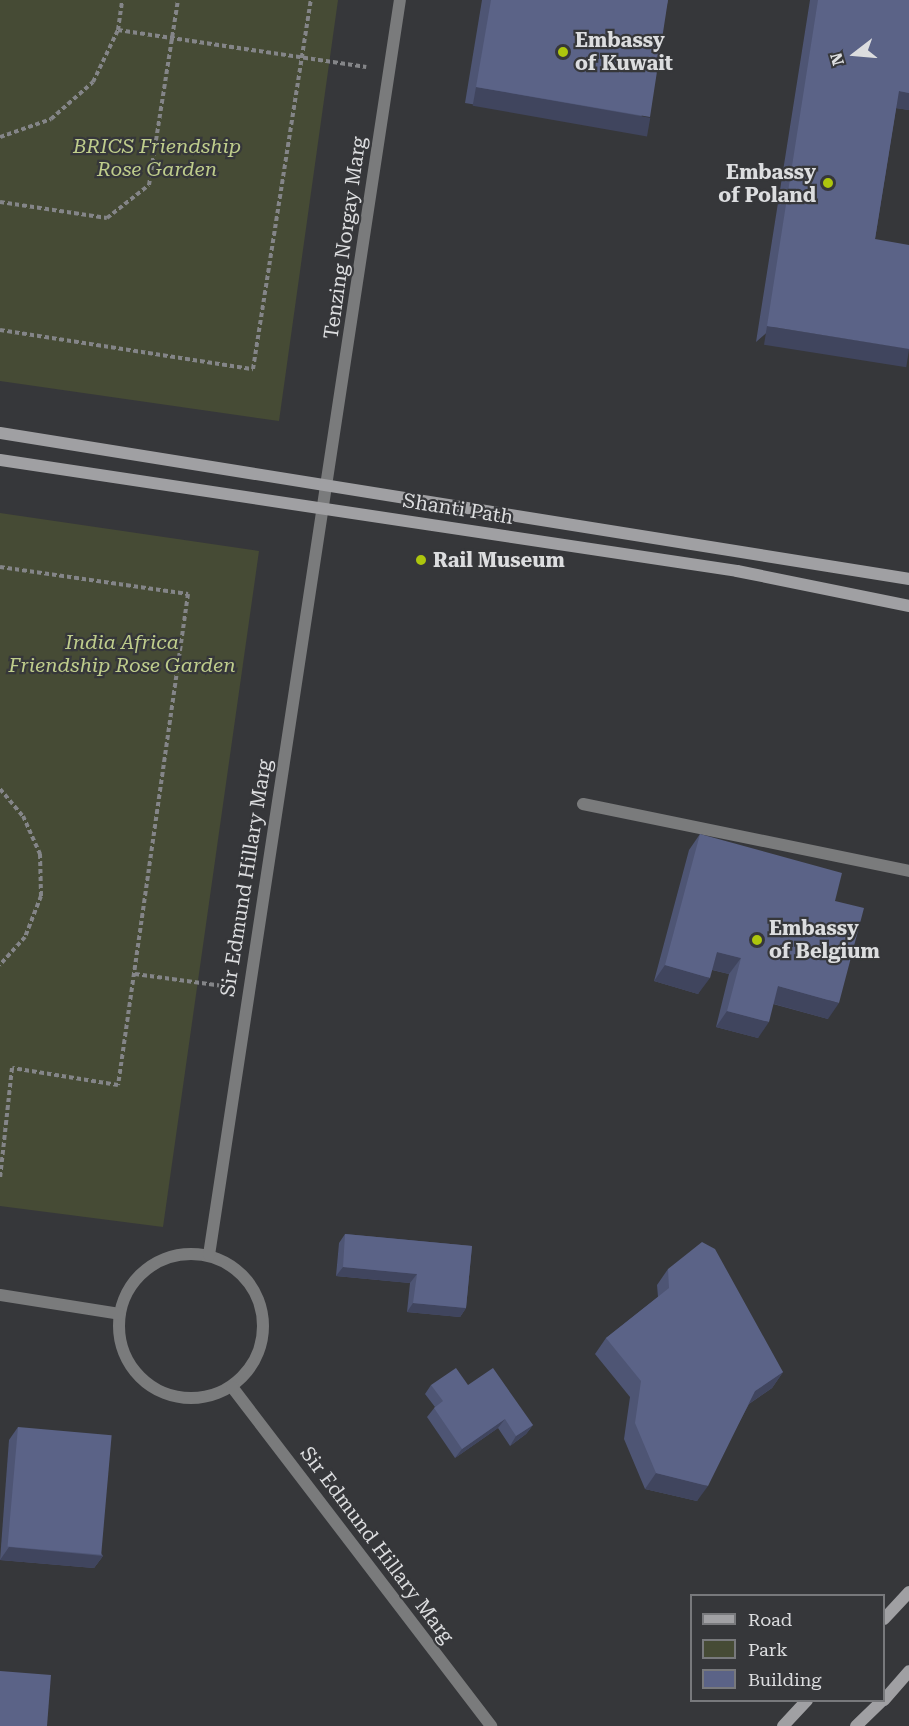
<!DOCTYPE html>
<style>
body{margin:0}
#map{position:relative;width:909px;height:1726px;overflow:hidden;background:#36373a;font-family:"Roboto Serif",serif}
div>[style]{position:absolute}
.green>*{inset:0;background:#464b35}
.path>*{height:4px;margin-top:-2px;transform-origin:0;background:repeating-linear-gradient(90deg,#848588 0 4.5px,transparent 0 7.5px)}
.lane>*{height:12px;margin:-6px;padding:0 6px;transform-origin:6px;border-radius:6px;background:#7a7b7c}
.street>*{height:12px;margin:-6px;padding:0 6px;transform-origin:6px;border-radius:6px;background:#7a7b7c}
.street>.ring{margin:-6px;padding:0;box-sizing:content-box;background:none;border:12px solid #7a7b7c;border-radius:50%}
.secondary>*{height:12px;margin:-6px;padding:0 6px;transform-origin:6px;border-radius:6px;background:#a0a0a3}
.wall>*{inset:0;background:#4e5574}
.shaded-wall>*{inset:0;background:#40455e;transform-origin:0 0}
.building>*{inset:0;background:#5b6387;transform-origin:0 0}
.dots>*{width:16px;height:16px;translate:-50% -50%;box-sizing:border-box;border:3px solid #36373a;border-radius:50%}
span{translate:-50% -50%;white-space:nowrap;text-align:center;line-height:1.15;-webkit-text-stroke:4.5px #36373a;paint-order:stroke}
.poi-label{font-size:20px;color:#dcdddf;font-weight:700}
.left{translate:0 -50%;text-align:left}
.right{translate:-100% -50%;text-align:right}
.park-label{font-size:20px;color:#bfcd8c;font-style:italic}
.street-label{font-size:20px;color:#dcdddf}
.legend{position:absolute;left:690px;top:1594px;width:195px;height:108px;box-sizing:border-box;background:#36373a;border:2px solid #78797c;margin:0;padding:8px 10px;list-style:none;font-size:18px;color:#dcdddf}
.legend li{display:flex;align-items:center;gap:12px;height:30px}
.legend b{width:30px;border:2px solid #78797c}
.north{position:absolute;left:825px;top:24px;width:60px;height:60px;-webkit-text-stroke:4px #36373a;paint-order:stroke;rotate:254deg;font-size:16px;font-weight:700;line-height:24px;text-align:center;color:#dcdddf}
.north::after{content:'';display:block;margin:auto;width:21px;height:27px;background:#dcdddf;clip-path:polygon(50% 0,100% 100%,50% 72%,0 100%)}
</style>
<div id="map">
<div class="green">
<i style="clip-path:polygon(0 0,338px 0,279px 421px,0 381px)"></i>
<i style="clip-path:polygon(0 513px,259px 551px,163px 1227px,0 1206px)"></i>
</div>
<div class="path">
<i style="left:118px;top:30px;width:251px;rotate:8.5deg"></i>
<i style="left:0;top:137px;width:54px;rotate:-19.4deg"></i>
<i style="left:51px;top:119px;width:56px;rotate:-41.4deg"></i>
<i style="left:93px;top:82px;width:58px;rotate:-64.3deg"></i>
<i style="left:118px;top:30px;width:30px;rotate:-82deg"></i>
<i style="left:0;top:202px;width:108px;rotate:8.5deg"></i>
<i style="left:107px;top:218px;width:53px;rotate:-38.2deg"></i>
<i style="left:149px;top:185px;width:187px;rotate:-81.1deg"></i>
<i style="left:0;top:330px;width:256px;rotate:8.8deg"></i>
<i style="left:253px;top:369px;width:374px;rotate:-81.1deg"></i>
<i style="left:0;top:567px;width:190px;rotate:8.2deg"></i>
<i style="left:188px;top:594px;width:496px;rotate:98.1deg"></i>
<i style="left:118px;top:1085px;width:107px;rotate:-170.9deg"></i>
<i style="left:12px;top:1068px;width:111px;rotate:96.2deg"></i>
<i style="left:0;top:789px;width:35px;rotate:50deg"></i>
<i style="left:23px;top:816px;width:42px;rotate:65.9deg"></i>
<i style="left:40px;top:854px;width:42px;rotate:88.6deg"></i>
<i style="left:41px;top:896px;width:44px;rotate:111.3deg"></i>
<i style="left:25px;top:937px;width:38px;rotate:132deg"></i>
<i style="left:135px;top:974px;width:89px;rotate:7.8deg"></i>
</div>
<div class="lane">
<i style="left:583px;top:804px;width:333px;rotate:11.6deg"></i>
</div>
<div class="street">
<i class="ring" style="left:119px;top:1254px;width:132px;height:132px"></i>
<i style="left:209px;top:1255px;width:1269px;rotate:-81.35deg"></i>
<i style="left:0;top:1295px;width:121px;rotate:9deg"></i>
<i style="left:232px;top:1387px;width:427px;rotate:52.6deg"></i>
</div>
<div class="secondary">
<i style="left:0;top:433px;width:921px;rotate:9.12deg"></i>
<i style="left:0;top:460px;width:745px;rotate:8.56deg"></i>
<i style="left:737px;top:571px;width:176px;rotate:11.5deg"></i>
<i style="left:884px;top:1619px;width:37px;rotate:-47deg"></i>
<i style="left:884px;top:1700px;width:38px;rotate:-49deg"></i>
<i style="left:783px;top:1726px;width:35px;rotate:-47deg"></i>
<i style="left:856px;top:1726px;width:37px;rotate:-44deg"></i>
</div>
<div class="wall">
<i style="clip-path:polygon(482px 0,668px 0,638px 132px,465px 103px)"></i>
<i style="clip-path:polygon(810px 0,909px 0,909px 110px,896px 108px,875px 239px,756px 342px)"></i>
<i style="clip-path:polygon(700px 834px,835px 901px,828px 1019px,773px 1004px,758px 1038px,716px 1027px,729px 974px,712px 970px,698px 994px,654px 981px,689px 850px)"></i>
<i style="clip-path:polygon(345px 1234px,472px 1246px,466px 1308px,460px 1317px,407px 1312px,410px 1283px,336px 1276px,339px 1243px)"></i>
<i style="clip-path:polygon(668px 1269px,783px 1372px,772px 1388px,749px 1404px,697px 1501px,645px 1489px,624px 1439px,630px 1397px,595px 1354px,606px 1338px,658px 1297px,657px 1285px)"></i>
<i style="clip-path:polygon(431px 1385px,468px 1385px,533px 1425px,526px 1434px,510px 1446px,498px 1428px,455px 1458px,427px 1417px,435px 1407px,425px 1394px)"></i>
<i style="clip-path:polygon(18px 1427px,103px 1556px,94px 1568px,0 1560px,9px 1440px)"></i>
</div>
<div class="shaded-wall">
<i style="left:476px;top:87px;width:177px;height:19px;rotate:10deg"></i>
<i style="clip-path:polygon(899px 91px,909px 93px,909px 110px,888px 107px)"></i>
<i style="left:767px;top:326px;width:144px;height:19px;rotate:9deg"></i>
<i style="clip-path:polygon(717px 952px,741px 958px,729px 974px,705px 968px)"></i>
<i style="clip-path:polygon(665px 965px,710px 978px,698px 994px,654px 981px)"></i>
<i style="clip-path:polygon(778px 986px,839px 1003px,828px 1019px,767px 1002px)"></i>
<i style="clip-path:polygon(727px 1011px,769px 1022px,758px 1038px,716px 1027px)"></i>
<i style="clip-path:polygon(343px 1267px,417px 1274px,410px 1283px,336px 1276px)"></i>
<i style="clip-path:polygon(413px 1303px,466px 1308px,460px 1317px,407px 1312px)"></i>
<i style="clip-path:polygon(783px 1372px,772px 1388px,744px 1407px,755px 1391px)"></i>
<i style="clip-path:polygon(505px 1419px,498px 1428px,455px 1458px,462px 1449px)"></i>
<i style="clip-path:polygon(533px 1425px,526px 1434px,510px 1446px,516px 1436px)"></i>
<i style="clip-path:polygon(656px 1473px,708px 1486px,697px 1501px,645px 1489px)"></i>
<i style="clip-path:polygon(9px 1547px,103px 1556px,94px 1568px,0 1560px)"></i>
</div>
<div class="building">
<i style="clip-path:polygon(491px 0,668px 0,650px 117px,476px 87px)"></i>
<i style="clip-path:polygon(818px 0,909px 0,909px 93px,899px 91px,875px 239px,909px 245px,909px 349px,767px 326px)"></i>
<i style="clip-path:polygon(700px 834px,842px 873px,835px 901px,864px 908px,839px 1003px,778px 986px,769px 1022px,727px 1011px,741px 958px,717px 952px,710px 978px,665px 965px)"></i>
<i style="clip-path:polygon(345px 1234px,472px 1246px,466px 1308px,413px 1303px,417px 1274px,343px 1267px)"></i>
<i style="clip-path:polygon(702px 1242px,715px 1249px,783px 1372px,755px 1391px,708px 1486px,656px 1473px,635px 1423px,641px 1381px,606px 1338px,669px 1288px,668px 1269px)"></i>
<i style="clip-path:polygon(456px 1368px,468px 1385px,493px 1368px,533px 1425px,516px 1436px,505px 1419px,462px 1449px,434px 1408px,443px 1401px,431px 1385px)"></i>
<i style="left:18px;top:1427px;width:94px;height:120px;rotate:5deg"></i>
<i style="clip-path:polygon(0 1671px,51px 1675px,47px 1726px,0 1726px)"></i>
</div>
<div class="dots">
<i style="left:563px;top:52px;background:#adc60d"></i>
<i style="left:828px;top:183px;background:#adc60d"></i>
<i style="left:421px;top:560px;background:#adc60d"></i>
<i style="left:757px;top:940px;background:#adc60d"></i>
</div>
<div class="poi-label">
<span class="left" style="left:575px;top:52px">Embassy<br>of Kuwait</span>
<span class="right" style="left:816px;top:184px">Embassy<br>of Poland</span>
<span class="left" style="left:433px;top:560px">Rail Museum</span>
<span class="left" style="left:769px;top:940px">Embassy<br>of Belgium</span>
</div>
<div class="park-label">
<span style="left:157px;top:158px">BRICS Friendship<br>Rose Garden</span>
<span style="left:122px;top:654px">India Africa<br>Friendship Rose Garden</span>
</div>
<div class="street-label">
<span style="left:345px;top:238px;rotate:-82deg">Tenzing Norgay Marg</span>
<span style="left:458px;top:509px;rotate:9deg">Shanti Path</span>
<span style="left:246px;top:878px;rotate:-81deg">Sir Edmund Hillary Marg</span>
<span style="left:377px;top:1545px;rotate:53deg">Sir Edmund Hillary Marg</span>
</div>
<ul class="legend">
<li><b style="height:8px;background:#a0a0a3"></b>Road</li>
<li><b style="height:16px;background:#464b35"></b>Park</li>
<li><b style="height:16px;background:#5b6387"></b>Building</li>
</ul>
<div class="north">N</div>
</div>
